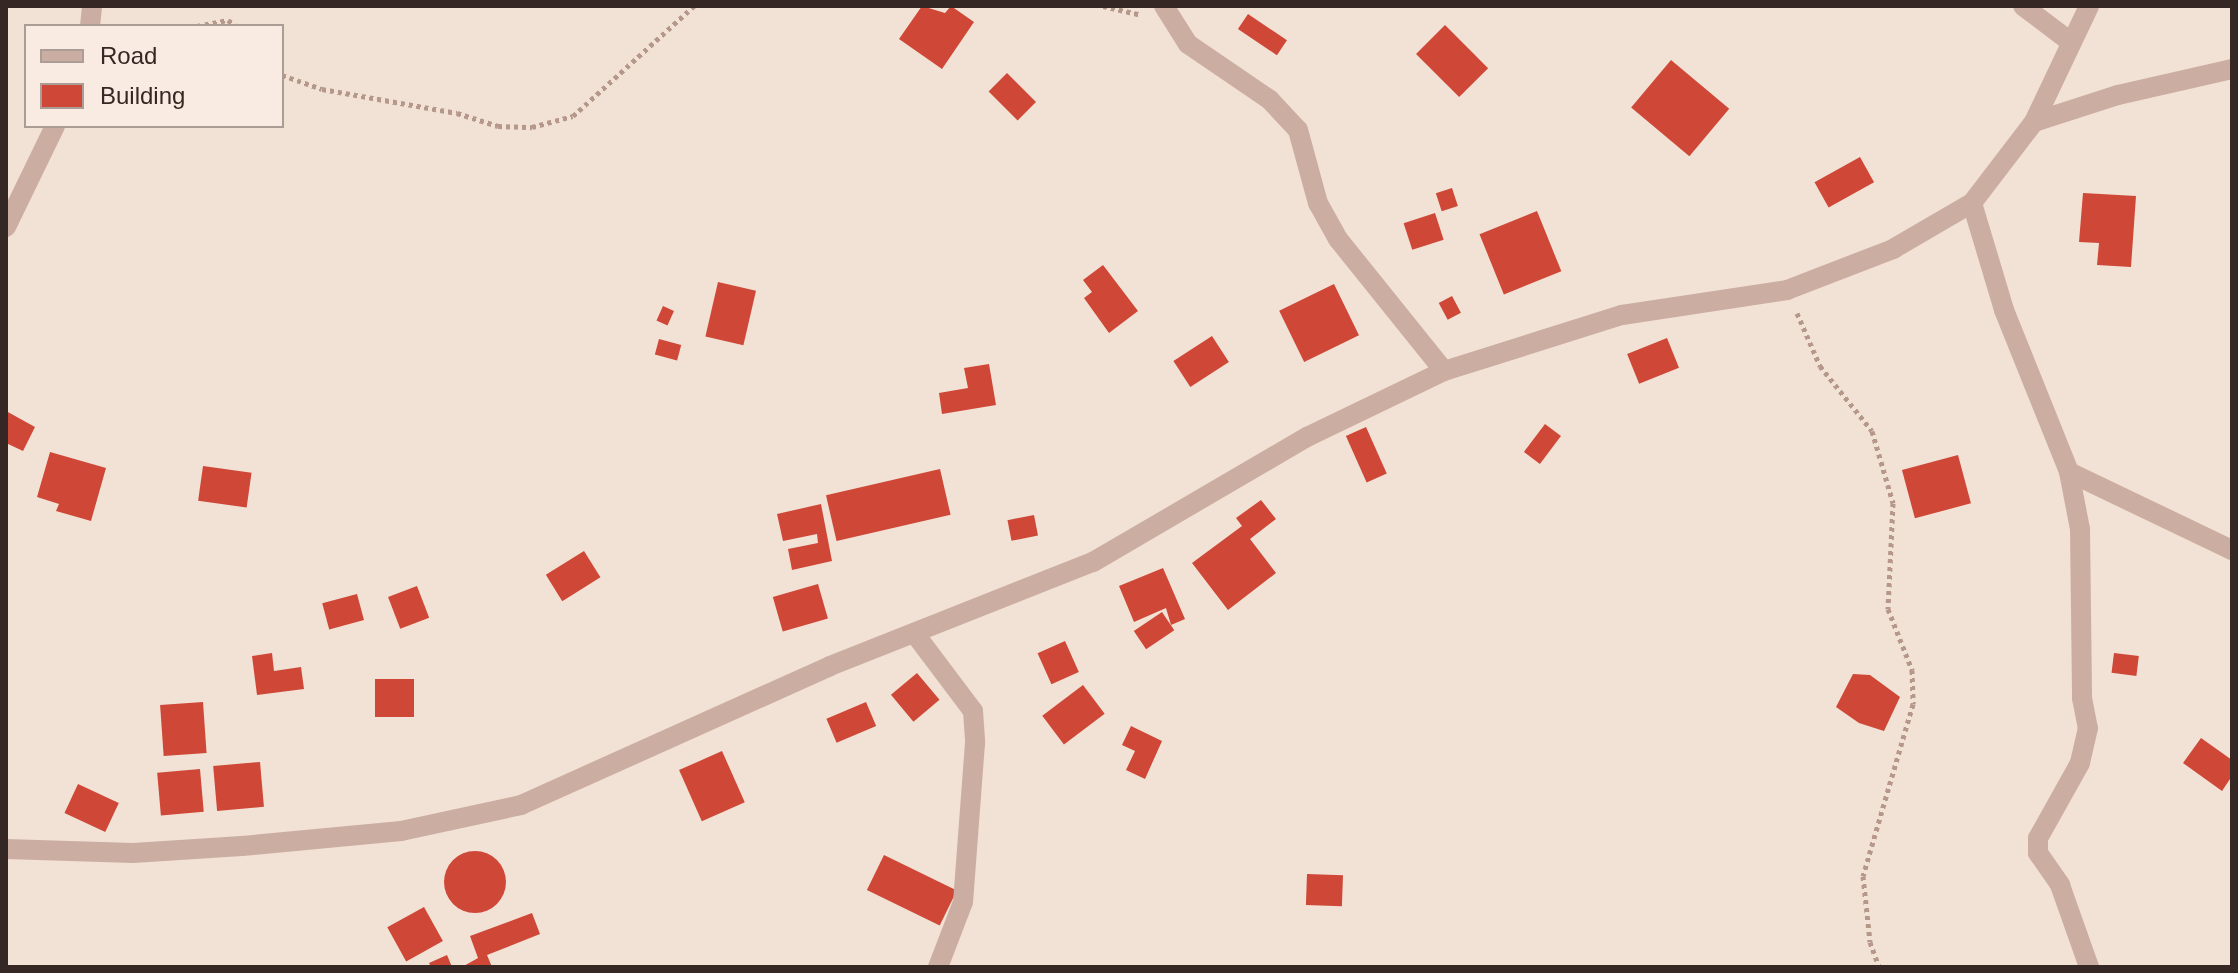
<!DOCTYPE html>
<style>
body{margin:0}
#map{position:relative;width:2238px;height:973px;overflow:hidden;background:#f2e1d5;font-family:Arial,sans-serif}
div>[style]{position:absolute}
.building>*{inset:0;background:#cf4737;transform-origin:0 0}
.round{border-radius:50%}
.path>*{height:5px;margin-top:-2.5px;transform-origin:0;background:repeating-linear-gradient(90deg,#b6988b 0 4px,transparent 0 8px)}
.minor>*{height:20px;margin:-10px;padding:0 10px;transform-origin:10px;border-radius:10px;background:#cbaea1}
span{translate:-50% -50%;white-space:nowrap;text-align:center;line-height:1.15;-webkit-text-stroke:6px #faebe2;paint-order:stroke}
.frame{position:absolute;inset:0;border:8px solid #342724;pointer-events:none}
.legend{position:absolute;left:24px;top:24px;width:260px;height:104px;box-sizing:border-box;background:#faebe2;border:2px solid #ab9d96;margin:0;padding:10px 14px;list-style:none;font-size:24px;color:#342724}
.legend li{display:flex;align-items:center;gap:16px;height:40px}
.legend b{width:40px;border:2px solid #ab9d96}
</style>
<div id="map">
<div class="building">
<i style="clip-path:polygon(922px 6px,945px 13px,951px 6px,974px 22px,942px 69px,899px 39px)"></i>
<i style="left:1248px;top:14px;width:47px;height:18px;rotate:34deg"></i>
<i style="left:1445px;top:25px;width:61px;height:41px;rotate:45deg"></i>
<i style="left:1671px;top:60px;width:76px;height:62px;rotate:40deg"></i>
<i style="left:1007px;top:73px;width:41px;height:26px;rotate:45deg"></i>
<i style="left:1860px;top:157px;width:29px;height:52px;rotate:61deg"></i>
<i style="left:1452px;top:188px;width:19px;height:17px;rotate:72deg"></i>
<i style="clip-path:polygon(2083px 193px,2136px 196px,2131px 267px,2097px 265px,2099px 243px,2079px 242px)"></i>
<i style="left:1537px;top:211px;width:65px;height:62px;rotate:68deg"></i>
<i style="left:1435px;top:213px;width:28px;height:33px;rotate:72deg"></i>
<i style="clip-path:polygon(1103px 265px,1138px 311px,1109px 333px,1084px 298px,1092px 292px,1083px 280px)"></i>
<i style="left:718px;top:282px;width:39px;height:56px;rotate:13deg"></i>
<i style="left:1334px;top:284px;width:57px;height:61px;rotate:64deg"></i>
<i style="left:1452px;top:296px;width:19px;height:15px;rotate:62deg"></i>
<i style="left:663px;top:306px;width:12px;height:16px;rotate:24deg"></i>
<i style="left:1212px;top:336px;width:31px;height:46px;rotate:57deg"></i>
<i style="left:1667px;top:338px;width:32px;height:43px;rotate:68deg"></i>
<i style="left:659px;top:339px;width:23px;height:16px;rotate:15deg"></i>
<i style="clip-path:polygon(989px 364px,996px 405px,942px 414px,939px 393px,968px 388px,964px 368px)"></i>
<i style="clip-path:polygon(6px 411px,35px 427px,23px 451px,6px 443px)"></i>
<i style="left:1545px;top:424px;width:20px;height:35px;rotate:37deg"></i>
<i style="left:1366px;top:427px;width:51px;height:22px;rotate:66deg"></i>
<i style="clip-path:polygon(50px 452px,106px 468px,91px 521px,56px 511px,59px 504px,37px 497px)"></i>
<i style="left:1958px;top:455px;width:50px;height:58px;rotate:75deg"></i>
<i style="left:203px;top:466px;width:49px;height:35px;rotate:8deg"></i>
<i style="left:940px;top:469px;width:47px;height:117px;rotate:77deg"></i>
<i style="clip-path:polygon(1261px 500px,1276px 519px,1250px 539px,1276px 573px,1228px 610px,1192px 563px,1242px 526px,1236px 518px)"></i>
<i style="clip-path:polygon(821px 504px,832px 561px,792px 570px,788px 549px,818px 543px,817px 534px,783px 541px,777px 514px)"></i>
<i style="left:1034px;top:515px;width:21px;height:27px;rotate:79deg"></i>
<i style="left:584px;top:551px;width:31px;height:45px;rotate:58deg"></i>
<i style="clip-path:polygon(1163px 568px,1185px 619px,1171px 625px,1166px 608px,1134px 622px,1119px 586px)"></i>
<i style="left:818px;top:584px;width:36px;height:47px;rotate:74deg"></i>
<i style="left:417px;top:586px;width:34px;height:31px;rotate:69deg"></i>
<i style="left:357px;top:594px;width:27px;height:36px;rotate:75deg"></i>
<i style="left:1162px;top:612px;width:22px;height:34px;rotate:56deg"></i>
<i style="left:1065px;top:641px;width:34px;height:30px;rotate:66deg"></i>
<i style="clip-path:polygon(272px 653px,274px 671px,301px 667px,304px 689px,257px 695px,252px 656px)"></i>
<i style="left:2114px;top:653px;width:25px;height:20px;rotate:7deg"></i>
<i style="left:917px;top:673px;width:35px;height:34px;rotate:50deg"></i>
<i style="clip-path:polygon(1853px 674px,1870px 675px,1900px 697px,1884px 731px,1859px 723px,1836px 707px)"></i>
<i style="left:414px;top:679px;width:38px;height:39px;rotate:90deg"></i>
<i style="left:1083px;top:685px;width:36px;height:51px;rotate:53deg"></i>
<i style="left:203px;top:702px;width:51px;height:43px;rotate:86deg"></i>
<i style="left:866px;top:702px;width:26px;height:43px;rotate:67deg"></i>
<i style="clip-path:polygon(1131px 726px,1162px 741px,1145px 779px,1126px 770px,1135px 751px,1122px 745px)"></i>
<i style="clip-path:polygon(2201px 738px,2232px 760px,2232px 776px,2222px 791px,2183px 763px)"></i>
<i style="left:722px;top:751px;width:56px;height:47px;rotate:66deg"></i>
<i style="left:260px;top:762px;width:45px;height:47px;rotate:85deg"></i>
<i style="left:200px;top:769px;width:43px;height:43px;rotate:85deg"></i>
<i style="left:78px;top:784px;width:45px;height:32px;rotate:25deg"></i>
<i class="round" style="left:444px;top:851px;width:62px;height:62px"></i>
<i style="left:884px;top:855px;width:81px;height:39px;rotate:26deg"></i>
<i style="left:1307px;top:874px;width:36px;height:31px;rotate:2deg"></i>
<i style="left:424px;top:907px;width:39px;height:42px;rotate:61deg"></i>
<i style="clip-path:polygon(532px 913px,540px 934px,487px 955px,492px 967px,462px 967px,478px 958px,470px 936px)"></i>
<i style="clip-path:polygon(447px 955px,452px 967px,431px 967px,429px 963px)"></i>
</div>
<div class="path">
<i style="left:1103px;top:6px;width:39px;rotate:13deg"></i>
<i style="left:197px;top:26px;width:32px;rotate:-11deg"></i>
<i style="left:228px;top:20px;width:10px;rotate:37deg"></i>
<i style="left:282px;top:75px;width:42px;rotate:19.3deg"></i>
<i style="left:322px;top:89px;width:137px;rotate:10.1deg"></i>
<i style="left:457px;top:113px;width:43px;rotate:17.6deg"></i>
<i style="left:498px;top:126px;width:34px;rotate:2deg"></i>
<i style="left:532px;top:127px;width:42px;rotate:-15deg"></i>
<i style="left:573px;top:116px;width:164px;rotate:-42.3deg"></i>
<i style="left:1797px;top:313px;width:58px;rotate:66.5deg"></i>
<i style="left:1820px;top:366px;width:83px;rotate:51.3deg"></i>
<i style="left:1872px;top:431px;width:75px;rotate:73.7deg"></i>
<i style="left:1893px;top:503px;width:106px;rotate:92.7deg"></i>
<i style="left:1888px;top:609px;width:66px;rotate:68.5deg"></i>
<i style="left:1912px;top:670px;width:34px;rotate:88deg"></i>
<i style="left:1913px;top:704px;width:179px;rotate:106.2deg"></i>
<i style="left:1863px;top:876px;width:66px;rotate:83.9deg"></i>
<i style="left:1870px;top:942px;width:27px;rotate:70deg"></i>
</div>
<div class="minor">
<i style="left:1164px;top:6px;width:45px;rotate:57.7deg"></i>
<i style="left:1188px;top:44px;width:99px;rotate:34.3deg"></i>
<i style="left:1270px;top:100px;width:41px;rotate:47deg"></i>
<i style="left:1298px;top:130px;width:76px;rotate:74.7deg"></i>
<i style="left:1318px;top:203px;width:41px;rotate:60.9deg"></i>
<i style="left:1338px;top:239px;width:169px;rotate:51.2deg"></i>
<i style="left:2023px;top:6px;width:56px;rotate:37.1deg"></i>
<i style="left:90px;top:26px;width:20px;rotate:-84deg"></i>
<i style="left:2034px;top:122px;width:88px;rotate:-17.8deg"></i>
<i style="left:2118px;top:95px;width:117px;rotate:-12.8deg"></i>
<i style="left:1972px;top:203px;width:112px;rotate:73.3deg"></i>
<i style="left:2004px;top:310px;width:175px;rotate:68.1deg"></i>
<i style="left:2069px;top:472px;width:58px;rotate:79.1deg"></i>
<i style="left:2080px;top:529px;width:169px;rotate:89.3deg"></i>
<i style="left:2082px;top:698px;width:31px;rotate:79deg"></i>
<i style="left:2088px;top:728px;width:36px;rotate:103deg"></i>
<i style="left:2080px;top:763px;width:86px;rotate:119.2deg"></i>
<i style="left:2038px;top:838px;width:15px;rotate:90deg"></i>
<i style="left:2038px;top:853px;width:39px;rotate:55deg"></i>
<i style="left:2060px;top:885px;width:87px;rotate:70.5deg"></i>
<i style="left:6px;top:227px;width:112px;rotate:-64.1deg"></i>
<i style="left:2069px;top:472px;width:181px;rotate:25.6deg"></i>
<i style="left:915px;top:634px;width:96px;rotate:53deg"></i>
<i style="left:973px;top:711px;width:32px;rotate:86deg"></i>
<i style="left:975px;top:743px;width:159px;rotate:94.3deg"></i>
<i style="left:963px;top:902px;width:70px;rotate:111deg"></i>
<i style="left:6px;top:849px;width:127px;rotate:1.8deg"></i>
<i style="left:133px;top:853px;width:109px;rotate:-3.7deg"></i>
<i style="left:242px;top:846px;width:160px;rotate:-5.4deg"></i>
<i style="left:401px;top:831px;width:123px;rotate:-12.2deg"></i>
<i style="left:521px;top:805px;width:339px;rotate:-24.2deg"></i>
<i style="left:830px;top:666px;width:283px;rotate:-21.6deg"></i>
<i style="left:1093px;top:562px;width:248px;rotate:-30.3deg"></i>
<i style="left:1307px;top:437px;width:152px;rotate:-25.7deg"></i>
<i style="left:1444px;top:371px;width:187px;rotate:-17.5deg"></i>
<i style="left:1622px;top:315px;width:167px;rotate:-8.6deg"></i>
<i style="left:1787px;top:290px;width:114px;rotate:-21.1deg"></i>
<i style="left:1893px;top:249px;width:91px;rotate:-30.2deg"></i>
<i style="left:1972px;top:203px;width:102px;rotate:-52.6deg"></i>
<i style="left:2034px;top:122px;width:128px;rotate:-64.6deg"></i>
</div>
<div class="frame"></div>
<ul class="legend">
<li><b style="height:10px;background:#cbaea1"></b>Road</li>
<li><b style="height:22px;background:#cf4737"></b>Building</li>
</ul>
</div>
